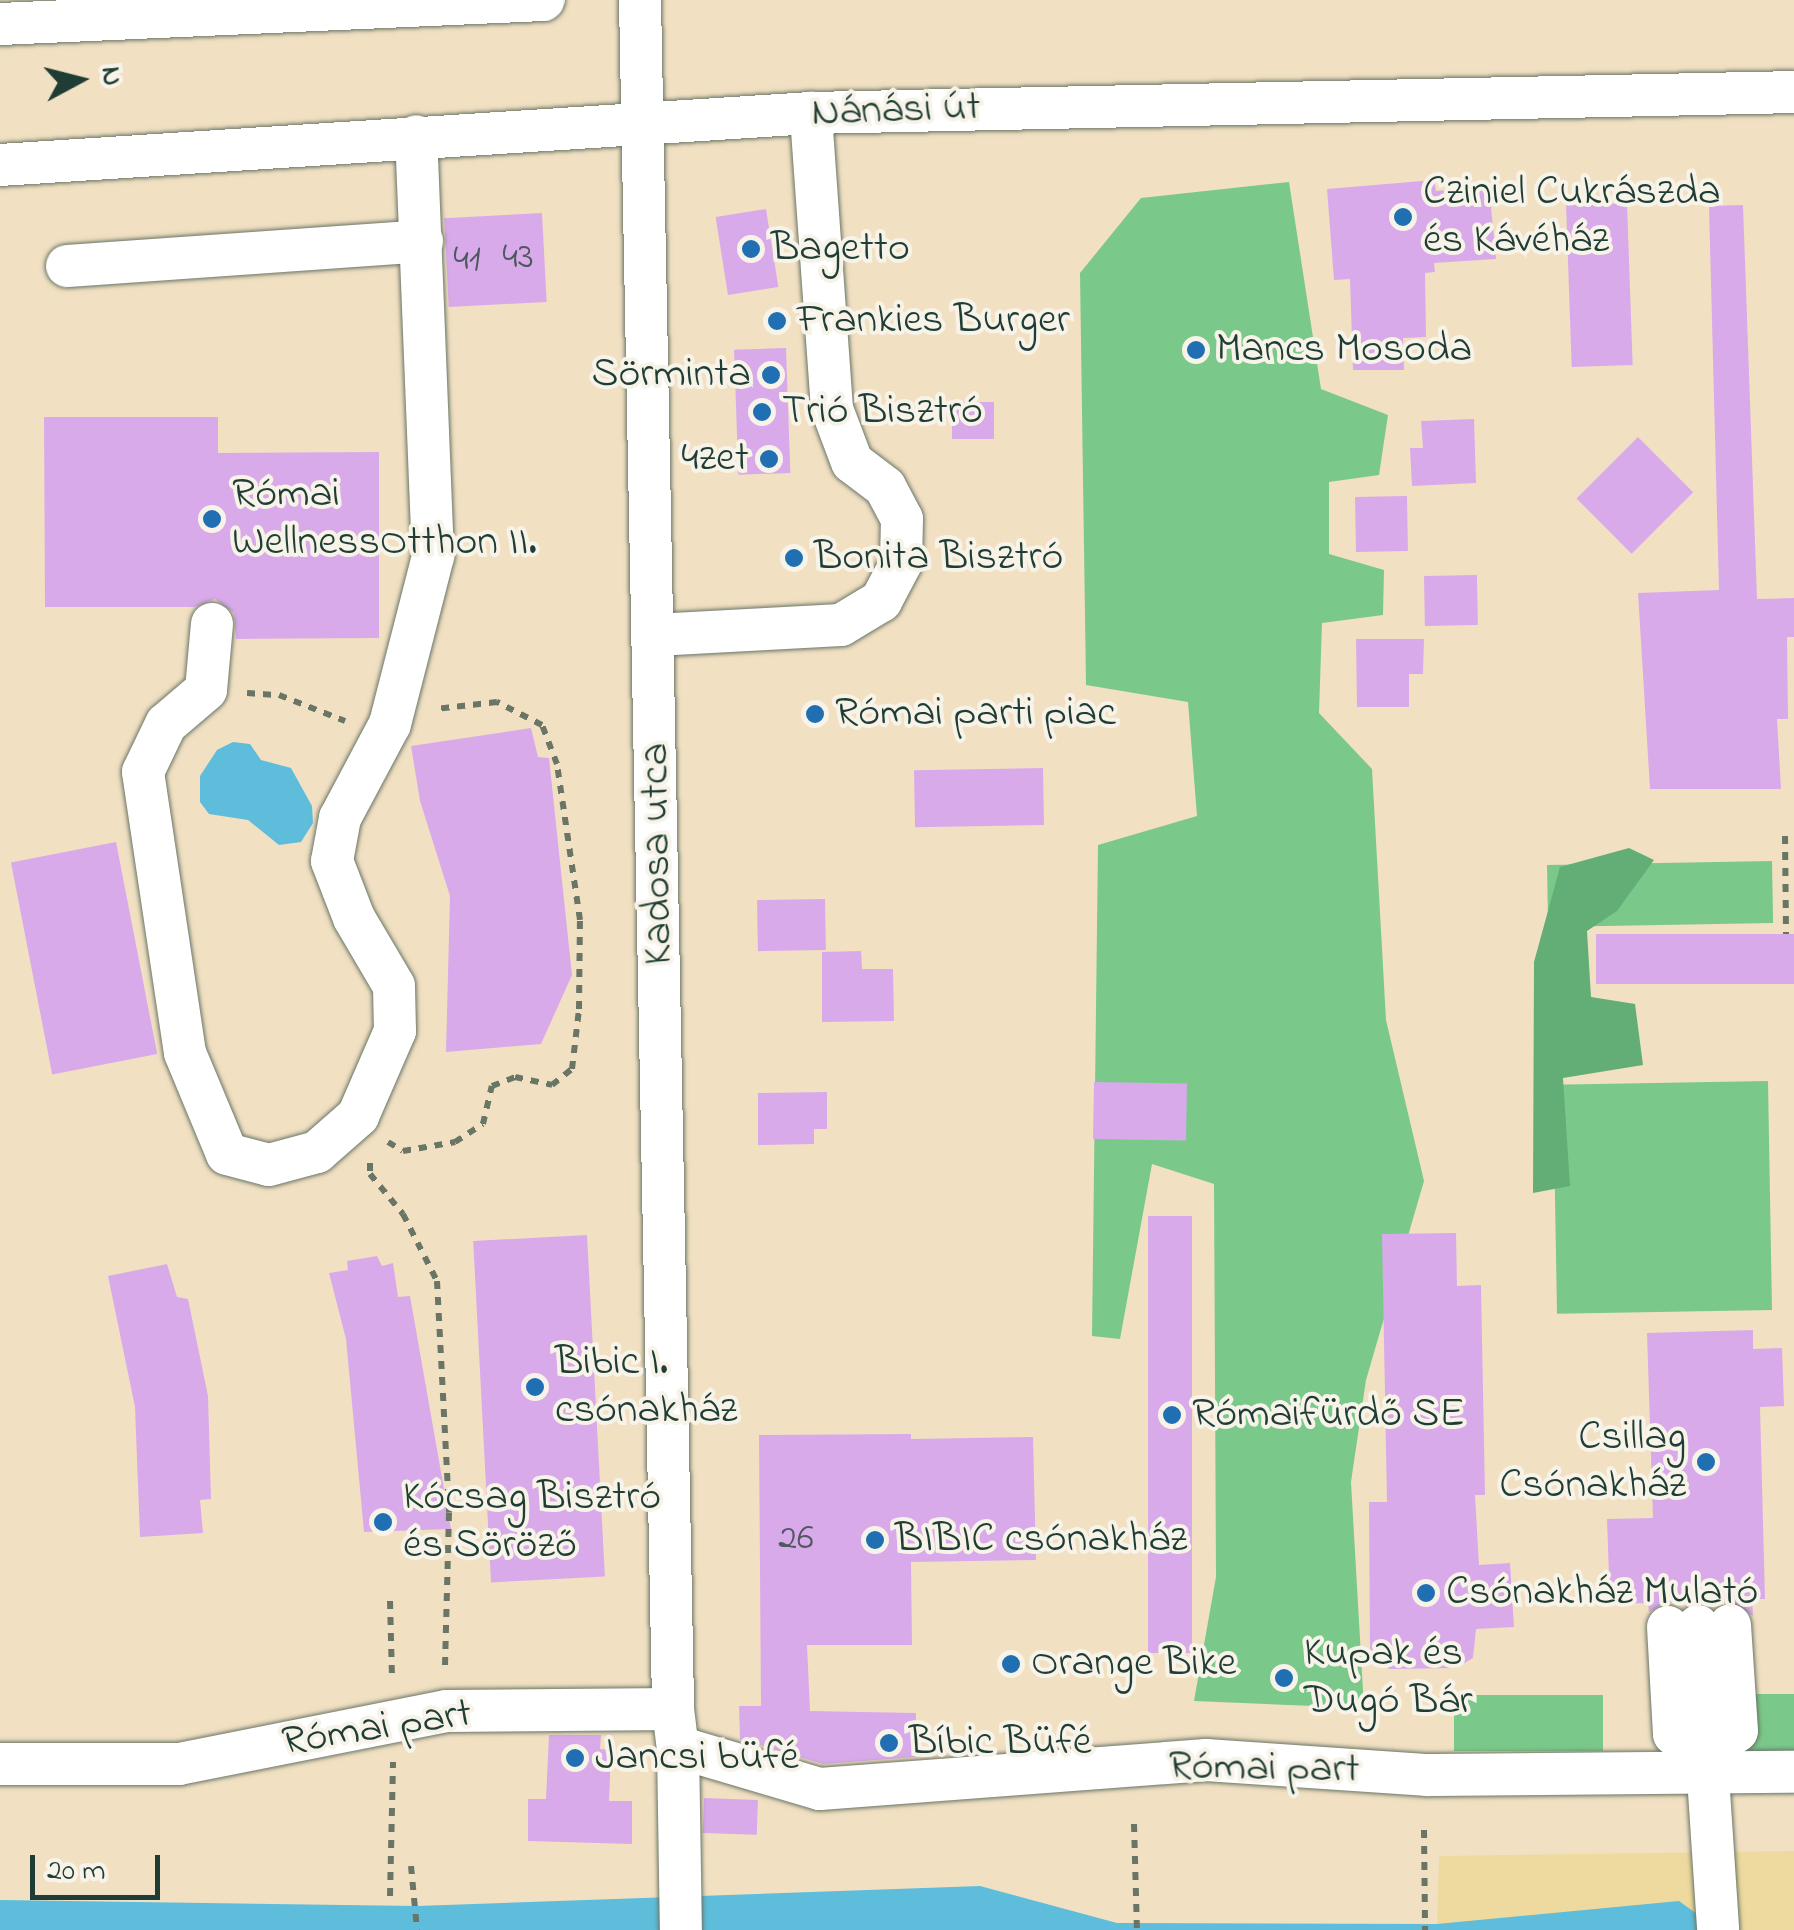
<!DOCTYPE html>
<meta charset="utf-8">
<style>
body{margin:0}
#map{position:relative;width:1794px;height:1930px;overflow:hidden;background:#f2e0c3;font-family:"Indie Flower",sans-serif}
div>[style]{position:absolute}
.green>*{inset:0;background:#7ac98a;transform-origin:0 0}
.forest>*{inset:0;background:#63ad76}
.sand>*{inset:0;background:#eeda9e}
.water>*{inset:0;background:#5dbddb}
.building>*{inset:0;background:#d9aaea;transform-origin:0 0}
.path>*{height:6px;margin-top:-3px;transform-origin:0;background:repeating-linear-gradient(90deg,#697666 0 8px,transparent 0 16px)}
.roads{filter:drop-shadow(0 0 2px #697666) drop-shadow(0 0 2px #697666)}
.minor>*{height:42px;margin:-21px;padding:0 21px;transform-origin:21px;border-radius:21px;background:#fff}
.dots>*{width:28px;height:28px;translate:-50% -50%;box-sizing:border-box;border:5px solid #f7f3e8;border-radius:50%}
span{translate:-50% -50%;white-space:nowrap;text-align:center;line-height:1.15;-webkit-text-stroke:8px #f7f3e8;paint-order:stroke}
.number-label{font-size:38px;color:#4e5862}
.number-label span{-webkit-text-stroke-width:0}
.street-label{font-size:42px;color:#1f3d34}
.poi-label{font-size:42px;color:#1f3d34}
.left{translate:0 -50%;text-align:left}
.right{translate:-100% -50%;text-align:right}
.north{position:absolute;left:30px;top:30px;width:100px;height:100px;-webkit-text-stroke:8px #f7f3e8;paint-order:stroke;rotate:83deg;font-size:28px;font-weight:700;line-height:40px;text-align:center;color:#1f3d34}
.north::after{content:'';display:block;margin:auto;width:35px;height:45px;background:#1f3d34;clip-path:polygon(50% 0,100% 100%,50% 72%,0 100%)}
.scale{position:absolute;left:30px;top:1855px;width:130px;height:45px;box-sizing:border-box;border:5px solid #1f3d34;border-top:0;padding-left:12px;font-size:30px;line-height:35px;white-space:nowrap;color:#1f3d34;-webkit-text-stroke:8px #f7f3e8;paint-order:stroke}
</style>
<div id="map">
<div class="green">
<i style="clip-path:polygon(1289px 182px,1321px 389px,1388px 415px,1379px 475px,1329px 482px,1329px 554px,1384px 570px,1383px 615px,1322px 623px,1319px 713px,1372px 769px,1386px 1020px,1424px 1181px,1366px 1380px,1351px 1482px,1364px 1708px,1194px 1701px,1216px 1577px,1214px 1184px,1152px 1164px,1120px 1339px,1092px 1336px,1098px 845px,1197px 816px,1188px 702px,1086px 685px,1080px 273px,1141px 198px)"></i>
<i style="left:1772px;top:861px;width:62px;height:225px;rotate:89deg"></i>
<i style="left:1768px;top:1081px;width:229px;height:215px;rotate:89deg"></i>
<i style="left:1745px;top:1694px;width:49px;height:57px"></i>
<i style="left:1603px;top:1695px;width:56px;height:149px;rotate:90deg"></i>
</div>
<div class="forest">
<i style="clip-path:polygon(1629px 848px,1654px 860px,1617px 911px,1587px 931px,1591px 997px,1635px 1004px,1643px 1065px,1563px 1078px,1570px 1186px,1533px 1193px,1534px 962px,1560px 867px)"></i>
</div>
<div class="sand">
<i style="clip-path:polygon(1794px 1851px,1794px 1930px,1495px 1930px,1437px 1924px,1439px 1856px)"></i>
</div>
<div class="water">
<i style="clip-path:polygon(233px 742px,250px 744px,261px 760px,291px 768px,312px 806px,313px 823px,301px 842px,279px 845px,248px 820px,209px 814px,200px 802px,200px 776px,217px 750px)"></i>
<i style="clip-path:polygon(980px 1886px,1117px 1923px,1437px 1924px,1679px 1901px,1719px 1930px,0 1930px,0 1900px,417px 1906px)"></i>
</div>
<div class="building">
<i style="clip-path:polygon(1434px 180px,1436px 191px,1489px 186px,1496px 259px,1434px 263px,1435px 272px,1425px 273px,1426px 337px,1403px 338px,1404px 370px,1353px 370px,1350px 279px,1334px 280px,1327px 189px)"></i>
<i style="left:1627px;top:203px;width:162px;height:61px;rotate:88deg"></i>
<i style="clip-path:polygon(1743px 205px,1757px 599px,1794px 598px,1794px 637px,1787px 637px,1788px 719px,1777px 719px,1781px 789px,1650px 789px,1638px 593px,1719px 590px,1709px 206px)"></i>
<i style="left:766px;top:209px;width:79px;height:51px;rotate:81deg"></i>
<i style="left:542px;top:213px;width:89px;height:98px;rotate:87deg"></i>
<i style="left:786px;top:348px;width:125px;height:52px;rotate:88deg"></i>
<i style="left:952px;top:402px;width:42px;height:37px"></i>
<i style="clip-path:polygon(44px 417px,218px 417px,218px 453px,379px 452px,379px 638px,236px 639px,234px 613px,215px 599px,195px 607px,45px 607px)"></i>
<i style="clip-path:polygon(1474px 419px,1476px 483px,1412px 486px,1410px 448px,1423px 448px,1421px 421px)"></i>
<i style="left:1638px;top:437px;width:78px;height:87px;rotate:45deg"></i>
<i style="left:1407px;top:496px;width:55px;height:52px;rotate:89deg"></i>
<i style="left:1477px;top:575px;width:50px;height:53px;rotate:89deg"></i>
<i style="clip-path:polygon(1356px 639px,1424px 639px,1423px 674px,1409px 674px,1409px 707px,1357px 707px)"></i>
<i style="clip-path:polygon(531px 728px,538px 757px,549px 758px,572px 975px,541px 1044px,446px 1052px,450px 896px,420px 801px,411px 746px)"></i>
<i style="left:1043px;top:768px;width:57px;height:129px;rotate:89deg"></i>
<i style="left:116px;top:842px;width:216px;height:107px;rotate:79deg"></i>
<i style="left:825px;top:899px;width:51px;height:68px;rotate:89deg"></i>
<i style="left:1794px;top:934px;width:50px;height:198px;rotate:90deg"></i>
<i style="clip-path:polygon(861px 951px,862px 969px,893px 969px,894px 1021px,822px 1022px,822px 952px)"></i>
<i style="left:1094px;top:1082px;width:93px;height:57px;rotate:1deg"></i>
<i style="clip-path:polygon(827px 1092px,827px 1129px,814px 1129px,814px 1144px,758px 1145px,758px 1093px)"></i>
<i style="left:1148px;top:1216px;width:44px;height:437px"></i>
<i style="clip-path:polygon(1456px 1233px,1457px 1286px,1481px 1285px,1485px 1495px,1475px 1495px,1479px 1565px,1510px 1563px,1514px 1627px,1476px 1629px,1473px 1658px,1456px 1668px,1389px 1669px,1370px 1649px,1369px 1502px,1387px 1502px,1382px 1234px)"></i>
<i style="left:587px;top:1235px;width:342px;height:114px;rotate:87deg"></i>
<i style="clip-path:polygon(377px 1256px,382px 1266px,393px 1263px,398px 1297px,410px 1296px,451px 1529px,364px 1532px,346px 1339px,329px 1273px,348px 1270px,347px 1261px)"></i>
<i style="clip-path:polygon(167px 1264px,177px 1297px,188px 1299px,208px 1396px,211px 1499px,200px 1500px,203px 1533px,140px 1537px,135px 1407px,108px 1276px)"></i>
<i style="clip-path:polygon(1753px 1330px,1753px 1349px,1782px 1348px,1784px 1406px,1760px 1407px,1765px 1599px,1752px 1599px,1753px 1616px,1729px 1600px,1713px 1607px,1666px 1602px,1649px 1612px,1648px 1603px,1610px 1604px,1607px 1519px,1653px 1518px,1647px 1333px)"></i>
<i style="clip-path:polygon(911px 1434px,911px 1439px,1033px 1437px,1036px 1560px,911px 1562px,912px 1645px,807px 1645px,810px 1711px,916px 1713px,915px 1757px,823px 1764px,740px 1739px,739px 1706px,761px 1706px,759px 1435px)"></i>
<i style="clip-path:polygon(549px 1735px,601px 1735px,600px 1749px,611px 1750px,609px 1801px,632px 1801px,632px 1844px,528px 1841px,528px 1799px,546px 1799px)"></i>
<i style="left:704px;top:1798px;width:54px;height:35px;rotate:2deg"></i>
</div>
<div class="path">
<i style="left:247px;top:693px;width:32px;rotate:4deg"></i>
<i style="left:279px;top:695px;width:71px;rotate:21.5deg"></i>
<i style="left:1785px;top:836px;width:98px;rotate:89.4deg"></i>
<i style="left:388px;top:1142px;width:17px;rotate:31deg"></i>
<i style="left:403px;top:1151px;width:53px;rotate:-9.8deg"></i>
<i style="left:455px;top:1142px;width:33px;rotate:-33deg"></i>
<i style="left:483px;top:1124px;width:39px;rotate:-77deg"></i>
<i style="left:492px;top:1086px;width:25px;rotate:-21deg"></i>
<i style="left:515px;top:1077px;width:38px;rotate:12deg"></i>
<i style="left:552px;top:1085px;width:26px;rotate:-39deg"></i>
<i style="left:572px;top:1069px;width:60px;rotate:-83.3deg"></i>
<i style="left:579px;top:1009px;width:89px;rotate:-89.4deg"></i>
<i style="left:580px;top:920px;width:158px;rotate:-98.4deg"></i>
<i style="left:557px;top:764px;width:42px;rotate:-111deg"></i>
<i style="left:542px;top:725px;width:51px;rotate:-152.9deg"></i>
<i style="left:497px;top:702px;width:62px;rotate:173.6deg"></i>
<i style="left:370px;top:1163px;width:11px;rotate:90deg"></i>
<i style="left:370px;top:1174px;width:52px;rotate:50.5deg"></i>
<i style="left:403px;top:1214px;width:75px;rotate:63.1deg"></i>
<i style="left:437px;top:1281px;width:232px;rotate:87deg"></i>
<i style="left:449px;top:1513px;width:157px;rotate:91.5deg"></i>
<i style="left:390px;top:1601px;width:79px;rotate:88.5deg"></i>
<i style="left:1134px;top:1824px;width:106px;rotate:88.4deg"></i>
<i style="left:1424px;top:1830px;width:100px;rotate:89.4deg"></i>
<i style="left:411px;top:1866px;width:64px;rotate:84.6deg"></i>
<i style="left:390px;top:1896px;width:134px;rotate:-88.7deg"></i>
</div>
<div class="roads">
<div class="minor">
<i style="left:640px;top:0;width:1709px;rotate:88.89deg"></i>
<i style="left:0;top:24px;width:544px;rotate:-2.53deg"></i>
<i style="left:0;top:165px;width:813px;rotate:-3.67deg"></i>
<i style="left:811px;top:113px;width:983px;rotate:-1.22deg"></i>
<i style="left:67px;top:266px;width:356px;rotate:-4deg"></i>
<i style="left:212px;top:624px;width:66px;rotate:95.2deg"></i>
<i style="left:206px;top:690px;width:52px;rotate:139.6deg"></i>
<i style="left:166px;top:724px;width:53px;rotate:115.6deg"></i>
<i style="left:143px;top:772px;width:284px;rotate:81.5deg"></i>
<i style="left:185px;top:1053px;width:109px;rotate:67.4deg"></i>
<i style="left:227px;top:1154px;width:43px;rotate:14.7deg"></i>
<i style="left:269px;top:1165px;width:50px;rotate:-15.2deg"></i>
<i style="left:317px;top:1152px;width:55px;rotate:-41.3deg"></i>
<i style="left:358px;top:1116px;width:93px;rotate:-66.5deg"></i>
<i style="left:395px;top:1031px;width:45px;rotate:-91.3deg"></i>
<i style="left:394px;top:986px;width:79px;rotate:-120.5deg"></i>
<i style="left:354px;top:918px;width:61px;rotate:-111.1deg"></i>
<i style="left:332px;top:861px;width:44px;rotate:-79.5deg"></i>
<i style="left:340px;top:818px;width:106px;rotate:-62deg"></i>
<i style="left:390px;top:724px;width:173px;rotate:-75.6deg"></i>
<i style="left:433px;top:556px;width:420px;rotate:-92.3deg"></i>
<i style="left:655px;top:635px;width:186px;rotate:-3.1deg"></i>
<i style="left:841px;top:625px;width:47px;rotate:-31deg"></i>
<i style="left:881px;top:601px;width:43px;rotate:-62.2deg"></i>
<i style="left:901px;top:563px;width:44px;rotate:-88.7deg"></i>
<i style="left:902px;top:519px;width:36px;rotate:-118deg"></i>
<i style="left:885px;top:487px;width:41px;rotate:-142.9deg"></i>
<i style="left:852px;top:462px;width:57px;rotate:-110.7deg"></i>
<i style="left:832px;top:409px;width:297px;rotate:-94.1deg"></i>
<i style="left:1698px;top:1626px;width:304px;rotate:86.2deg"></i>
<i style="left:1668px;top:1627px;width:107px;rotate:86.8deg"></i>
<i style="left:1674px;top:1734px;width:38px;rotate:27deg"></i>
<i style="left:1708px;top:1751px;width:35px;rotate:-35deg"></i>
<i style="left:1737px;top:1731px;width:106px;rotate:-93.8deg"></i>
<i style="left:678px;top:1747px;width:183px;rotate:89.1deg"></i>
<i style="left:0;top:1764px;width:179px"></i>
<i style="left:179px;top:1764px;width:272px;rotate:-11.2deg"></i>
<i style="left:446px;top:1711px;width:227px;rotate:-0.5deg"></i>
<i style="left:673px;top:1709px;width:38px;rotate:83deg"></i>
<i style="left:678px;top:1747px;width:148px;rotate:16.5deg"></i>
<i style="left:820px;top:1789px;width:387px;rotate:-4.3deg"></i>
<i style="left:1206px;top:1760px;width:223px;rotate:3.9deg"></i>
<i style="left:1428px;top:1775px;width:366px;rotate:-0.5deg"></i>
</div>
</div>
<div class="dots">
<i style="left:1403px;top:217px;background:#1f6fb2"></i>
<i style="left:751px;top:249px;background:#1f6fb2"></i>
<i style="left:777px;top:321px;background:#1f6fb2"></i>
<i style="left:1196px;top:350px;background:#1f6fb2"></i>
<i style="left:771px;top:375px;background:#1f6fb2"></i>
<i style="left:762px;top:412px;background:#1f6fb2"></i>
<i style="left:769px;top:459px;background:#1f6fb2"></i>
<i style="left:212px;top:519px;background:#1f6fb2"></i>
<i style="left:794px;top:558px;background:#1f6fb2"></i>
<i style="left:815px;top:714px;background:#1f6fb2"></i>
<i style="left:535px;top:1387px;background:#1f6fb2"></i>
<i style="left:1172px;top:1415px;background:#1f6fb2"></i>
<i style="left:1706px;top:1462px;background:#1f6fb2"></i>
<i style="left:383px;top:1522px;background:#1f6fb2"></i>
<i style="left:875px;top:1540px;background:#1f6fb2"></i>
<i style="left:1426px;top:1593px;background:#1f6fb2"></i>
<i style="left:1011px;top:1664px;background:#1f6fb2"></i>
<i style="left:1284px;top:1678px;background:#1f6fb2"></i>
<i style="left:889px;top:1743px;background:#1f6fb2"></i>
<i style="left:575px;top:1758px;background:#1f6fb2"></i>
</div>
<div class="number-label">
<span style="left:518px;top:259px">43</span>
<span style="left:467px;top:261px">41</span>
<span style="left:796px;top:1540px">26</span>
</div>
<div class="street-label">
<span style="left:896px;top:111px;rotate:-2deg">Nánási út</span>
<span style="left:658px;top:854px;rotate:-91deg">Kadosa utca</span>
<span style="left:377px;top:1729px;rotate:-9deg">Római part</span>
<span style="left:1264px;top:1769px;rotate:1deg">Római part</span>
</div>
<div class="poi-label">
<span class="left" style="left:1423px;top:217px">Cziniel Cukrászda<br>és Kávéház</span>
<span class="left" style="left:771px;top:249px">Bagetto</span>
<span class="left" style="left:797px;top:321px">Frankies Burger</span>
<span class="left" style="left:1216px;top:350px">Mancs Mosoda</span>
<span class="right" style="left:751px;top:375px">Sörminta</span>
<span class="left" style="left:782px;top:412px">Trió Bisztró</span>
<span class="right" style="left:749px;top:459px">4zet</span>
<span class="left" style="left:232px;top:519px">Római<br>WellnessOtthon II.</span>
<span class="left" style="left:814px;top:558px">Bonita Bisztró</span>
<span class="left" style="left:835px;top:714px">Római parti piac</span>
<span class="left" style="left:555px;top:1387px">Bibic I.<br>csónakház</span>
<span class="left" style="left:1192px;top:1415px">Rómaifürdő SE</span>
<span class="right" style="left:1686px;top:1462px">Csillag<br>Csónakház</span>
<span class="left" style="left:403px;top:1522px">Kócsag Bisztró<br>és Söröző</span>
<span class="left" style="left:895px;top:1540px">BIBIC csónakház</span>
<span class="left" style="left:1446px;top:1593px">Csónakház Mulató</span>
<span class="left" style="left:1304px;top:1678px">Kupak és<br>Dugó Bár</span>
<span class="left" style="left:1031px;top:1664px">Orange Bike</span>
<span class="left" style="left:909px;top:1743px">Bíbic Büfé</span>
<span class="left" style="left:595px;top:1758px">Jancsi büfé</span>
</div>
<div class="north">N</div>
<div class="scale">20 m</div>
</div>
